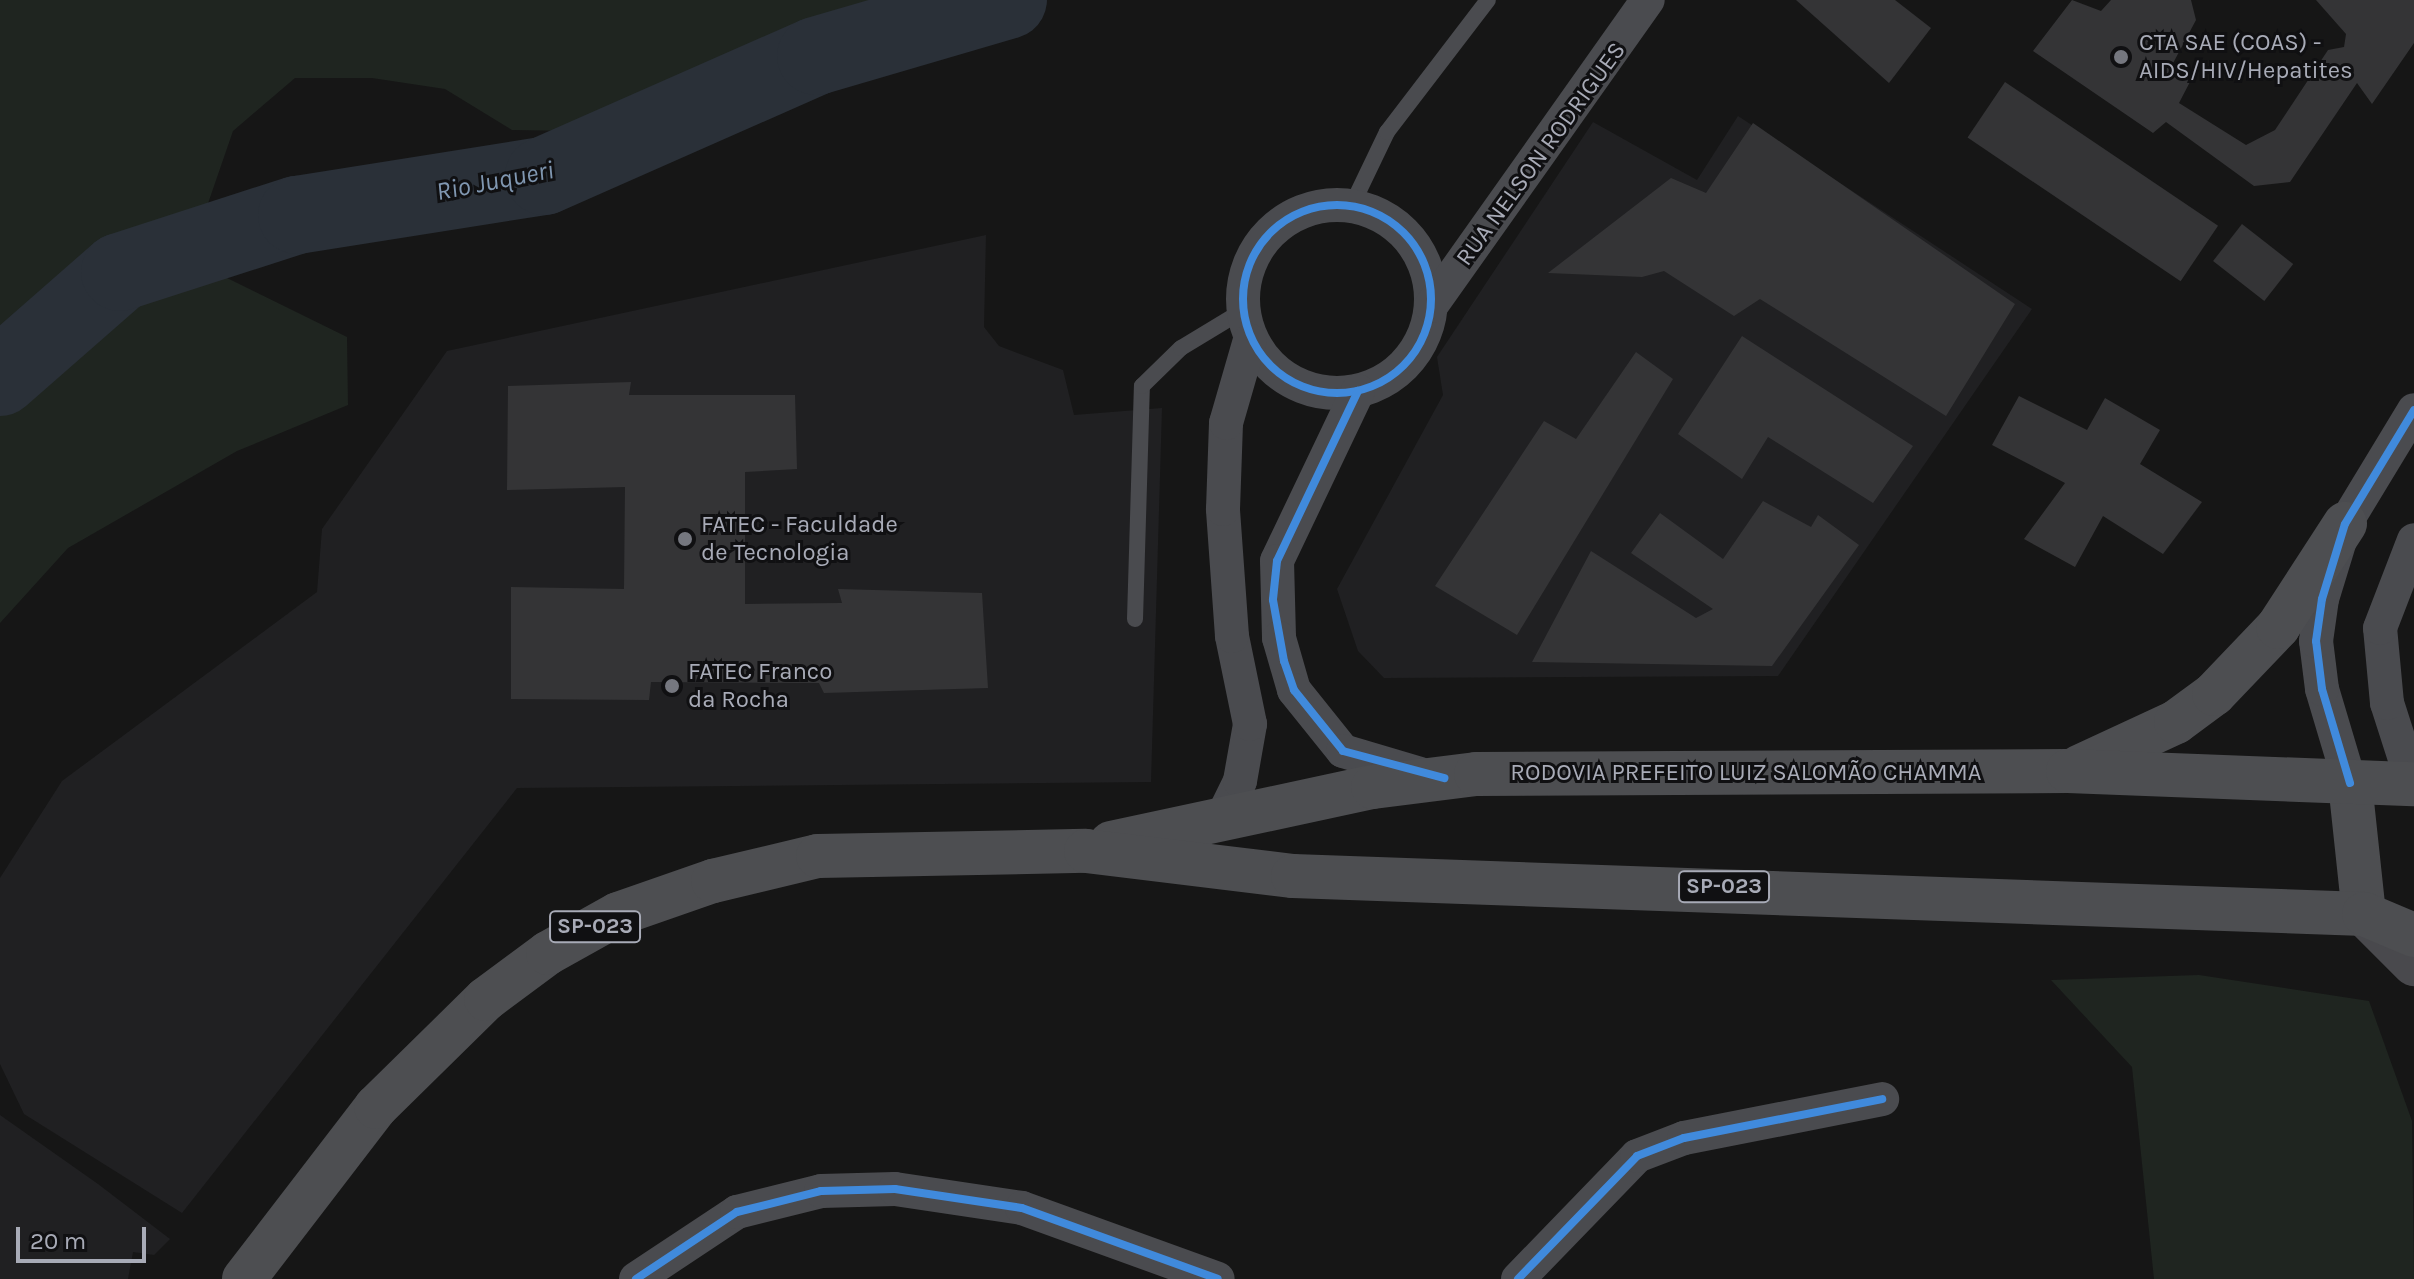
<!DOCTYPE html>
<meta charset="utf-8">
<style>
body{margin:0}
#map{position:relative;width:2414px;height:1279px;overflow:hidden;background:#161616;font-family:Karla,sans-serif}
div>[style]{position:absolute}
.built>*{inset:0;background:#202022}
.green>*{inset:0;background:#1f2520}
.river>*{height:78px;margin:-39px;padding:0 39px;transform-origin:39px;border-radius:39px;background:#2a3038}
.building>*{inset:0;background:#343436;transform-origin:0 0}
.lane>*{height:16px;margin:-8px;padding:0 8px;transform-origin:8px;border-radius:8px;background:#4a4b4f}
.street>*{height:34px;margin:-17px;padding:0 17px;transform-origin:17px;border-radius:17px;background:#4a4b4f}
.street>.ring{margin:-17px;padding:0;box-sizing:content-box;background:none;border:34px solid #4a4b4f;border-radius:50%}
.secondary>*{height:44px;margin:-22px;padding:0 22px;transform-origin:22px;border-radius:22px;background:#49494d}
.primary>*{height:44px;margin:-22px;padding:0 22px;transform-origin:22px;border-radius:22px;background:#4d4e51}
.cycleway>*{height:8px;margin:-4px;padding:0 4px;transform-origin:4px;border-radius:4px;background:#408adc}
.cycleway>.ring{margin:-4px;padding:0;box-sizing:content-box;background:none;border:8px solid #408adc;border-radius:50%}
.dots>*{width:22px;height:22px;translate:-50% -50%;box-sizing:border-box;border:4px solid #101012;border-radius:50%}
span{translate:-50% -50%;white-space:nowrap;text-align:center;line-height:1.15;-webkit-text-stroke:6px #101012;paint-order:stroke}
.shield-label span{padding:2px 6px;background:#101012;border:2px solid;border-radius:6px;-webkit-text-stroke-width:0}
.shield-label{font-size:22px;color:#a8abb7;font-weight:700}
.poi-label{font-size:24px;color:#a8abb7}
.left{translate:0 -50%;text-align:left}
.street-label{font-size:24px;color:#a8abb7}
.water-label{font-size:26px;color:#8097b1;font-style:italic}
.scale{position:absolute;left:16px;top:1227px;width:130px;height:36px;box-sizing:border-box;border:4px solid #a8abb7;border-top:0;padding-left:10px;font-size:24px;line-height:28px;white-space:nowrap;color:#a8abb7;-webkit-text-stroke:6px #101012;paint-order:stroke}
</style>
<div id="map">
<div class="built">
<i style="clip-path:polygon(1738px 116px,2032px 309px,1778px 676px,1384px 678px,1358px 651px,1337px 589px,1443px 395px,1437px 357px,1593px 122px,1697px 180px)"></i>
<i style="clip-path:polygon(986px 235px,984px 327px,999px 346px,1063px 370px,1074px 415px,1162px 408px,1151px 782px,517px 788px,182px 1213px,24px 1114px,0 1064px,0 878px,62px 781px,317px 592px,322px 529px,447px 351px)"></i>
<i style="clip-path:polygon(0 1115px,98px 1184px,170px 1239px,154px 1255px,133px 1252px,128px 1279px,0 1279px)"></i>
</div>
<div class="green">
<i style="clip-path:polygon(0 0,903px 0,576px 131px,512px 130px,445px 89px,372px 78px,295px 78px,233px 131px,204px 215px,225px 277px,347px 337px,348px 405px,237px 451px,68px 548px,0 623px)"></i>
<i style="clip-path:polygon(2199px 975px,2369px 1001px,2412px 1121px,2414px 1279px,2154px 1279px,2132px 1067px,2051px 980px)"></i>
</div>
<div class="river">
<i style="left:0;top:377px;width:159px;rotate:-41.2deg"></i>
<i style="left:120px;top:272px;width:186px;rotate:-17.9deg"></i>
<i style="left:297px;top:215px;width:250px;rotate:-9deg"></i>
<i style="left:544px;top:176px;width:297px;rotate:-23.8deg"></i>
<i style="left:816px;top:56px;width:200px;rotate:-16.3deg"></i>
</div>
<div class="building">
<i style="clip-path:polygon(1796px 0,1895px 0,1931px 28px,1889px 83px)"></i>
<i style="clip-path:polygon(2072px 0,2101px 11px,2111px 0,2191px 0,2196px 20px,2171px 67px,2192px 78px,2179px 103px,2246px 145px,2275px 130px,2328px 50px,2344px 47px,2346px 34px,2316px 0,2414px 0,2414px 43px,2372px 104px,2357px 83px,2290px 182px,2254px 186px,2166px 122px,2153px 133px,2033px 51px)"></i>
<i style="left:2005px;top:82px;width:257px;height:67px;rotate:34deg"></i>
<i style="clip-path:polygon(1753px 123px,2015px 304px,1946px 416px,1760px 299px,1734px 316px,1664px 271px,1642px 277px,1548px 273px,1671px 178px,1706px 193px)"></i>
<i style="left:2242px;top:224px;width:65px;height:47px;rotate:38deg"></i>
<i style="clip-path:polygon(1742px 336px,1913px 446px,1873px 503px,1768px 437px,1742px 479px,1678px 434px)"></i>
<i style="clip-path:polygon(1636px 352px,1673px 379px,1517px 635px,1435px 586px,1544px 421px,1576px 439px)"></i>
<i style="clip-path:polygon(631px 382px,629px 395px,795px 395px,797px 469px,745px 472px,745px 604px,842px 603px,838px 589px,982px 593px,988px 688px,824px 693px,819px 683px,651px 682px,649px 700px,511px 699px,511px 587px,624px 589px,625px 487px,507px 490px,508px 386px)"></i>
<i style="clip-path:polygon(2019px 396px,2087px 430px,2105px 398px,2160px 430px,2140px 464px,2202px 502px,2163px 554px,2103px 516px,2075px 567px,2024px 539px,2065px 483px,1992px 445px)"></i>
<i style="clip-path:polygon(1763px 501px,1811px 527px,1818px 515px,1859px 545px,1772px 666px,1532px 662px,1591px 551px,1696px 618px,1713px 609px,1631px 553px,1660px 513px,1723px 559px)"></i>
</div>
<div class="lane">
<i style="left:1352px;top:205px;width:81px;rotate:-64.4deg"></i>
<i style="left:1387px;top:132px;width:166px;rotate:-52.6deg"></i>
<i style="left:1135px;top:619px;width:233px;rotate:-88.3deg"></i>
<i style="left:1142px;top:386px;width:54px;rotate:-44.3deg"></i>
<i style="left:1181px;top:348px;width:71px;rotate:-31.2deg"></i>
</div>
<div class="street">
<i class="ring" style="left:1243px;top:205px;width:154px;height:154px"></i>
<i style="left:1431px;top:306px;width:375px;rotate:-54.7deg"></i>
<i style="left:1358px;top:391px;width:188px;rotate:115.5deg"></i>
<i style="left:1277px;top:561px;width:77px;rotate:88.5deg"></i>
<i style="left:1279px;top:638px;width:54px;rotate:73.9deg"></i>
<i style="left:1294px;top:690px;width:78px;rotate:51.2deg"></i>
<i style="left:1343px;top:751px;width:80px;rotate:16.6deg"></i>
<i style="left:2350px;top:783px;width:98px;rotate:-106.6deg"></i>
<i style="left:2322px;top:689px;width:48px;rotate:-97.1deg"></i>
<i style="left:2316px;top:641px;width:42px;rotate:-81.9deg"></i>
<i style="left:2322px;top:599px;width:78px;rotate:-73deg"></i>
<i style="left:2345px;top:524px;width:133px;rotate:-58.8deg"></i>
<i style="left:2413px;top:784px;width:85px;rotate:-107.8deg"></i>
<i style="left:2387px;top:703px;width:75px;rotate:-95.3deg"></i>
<i style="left:2380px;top:628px;width:94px;rotate:-68.9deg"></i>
<i style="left:1221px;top:820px;width:43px;rotate:-64deg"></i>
<i style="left:1240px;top:781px;width:58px;rotate:-80deg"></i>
<i style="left:1250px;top:724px;width:90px;rotate:-101.6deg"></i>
<i style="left:1232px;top:636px;width:127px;rotate:-94.1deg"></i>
<i style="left:1223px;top:509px;width:86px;rotate:-88deg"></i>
<i style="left:1226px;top:423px;width:86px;rotate:-73.9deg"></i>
<i style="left:636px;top:1279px;width:121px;rotate:-33.6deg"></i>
<i style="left:737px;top:1212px;width:87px;rotate:-14deg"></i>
<i style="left:821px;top:1191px;width:74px;rotate:-1.5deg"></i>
<i style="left:895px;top:1189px;width:128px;rotate:8.5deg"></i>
<i style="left:1022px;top:1208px;width:208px;rotate:19.9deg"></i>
<i style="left:1518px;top:1279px;width:171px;rotate:-45.9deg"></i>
<i style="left:1637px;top:1156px;width:50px;rotate:-21deg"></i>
<i style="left:1684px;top:1138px;width:202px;rotate:-11.1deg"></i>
</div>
<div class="secondary">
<i style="left:2364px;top:914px;width:71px;rotate:45deg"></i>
</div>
<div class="primary">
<i style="left:2079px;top:767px;width:107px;rotate:-24.9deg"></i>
<i style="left:2176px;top:722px;width:47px;rotate:-36.4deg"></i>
<i style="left:2214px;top:694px;width:93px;rotate:-46.3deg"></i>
<i style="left:2278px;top:627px;width:123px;rotate:-57deg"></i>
<i style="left:2350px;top:783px;width:132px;rotate:83.9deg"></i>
<i style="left:1111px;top:843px;width:268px;rotate:-12.1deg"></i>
<i style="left:1373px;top:787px;width:104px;rotate:-7.2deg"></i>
<i style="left:1476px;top:774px;width:592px;rotate:-0.29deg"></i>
<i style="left:2068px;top:771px;width:346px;rotate:2.2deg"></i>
<i style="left:244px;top:1279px;width:217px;rotate:-52.5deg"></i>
<i style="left:376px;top:1107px;width:154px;rotate:-44.5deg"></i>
<i style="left:486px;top:999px;width:77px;rotate:-36.6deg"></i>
<i style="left:548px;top:953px;width:80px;rotate:-29.1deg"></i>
<i style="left:618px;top:914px;width:101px;rotate:-19.2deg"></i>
<i style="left:713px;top:881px;width:108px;rotate:-13.4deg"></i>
<i style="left:818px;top:856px;width:268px;rotate:-1.1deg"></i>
<i style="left:1086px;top:851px;width:209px;rotate:6.9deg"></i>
<i style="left:1293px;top:876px;width:1072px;rotate:2.03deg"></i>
<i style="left:2364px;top:914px;width:54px;rotate:22.8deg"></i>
</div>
<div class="cycleway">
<i class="ring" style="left:1243px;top:205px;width:180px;height:180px"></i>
<i style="left:1358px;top:391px;width:188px;rotate:115.5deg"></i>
<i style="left:1277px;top:561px;width:39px;rotate:96deg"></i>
<i style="left:1273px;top:600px;width:62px;rotate:79.8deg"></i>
<i style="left:1284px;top:661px;width:31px;rotate:71deg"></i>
<i style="left:1294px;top:690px;width:78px;rotate:51.2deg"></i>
<i style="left:1343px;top:751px;width:105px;rotate:15deg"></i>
<i style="left:2350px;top:783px;width:98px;rotate:-106.6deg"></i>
<i style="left:2322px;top:689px;width:48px;rotate:-97.1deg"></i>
<i style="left:2316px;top:641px;width:42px;rotate:-81.9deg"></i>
<i style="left:2322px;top:599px;width:78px;rotate:-73deg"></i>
<i style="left:2345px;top:524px;width:133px;rotate:-58.8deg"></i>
<i style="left:636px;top:1279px;width:121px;rotate:-33.6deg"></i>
<i style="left:737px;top:1212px;width:87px;rotate:-14deg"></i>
<i style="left:821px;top:1191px;width:74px;rotate:-1.5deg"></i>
<i style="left:895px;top:1189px;width:128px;rotate:8.5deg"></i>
<i style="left:1022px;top:1208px;width:208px;rotate:19.9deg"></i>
<i style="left:1518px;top:1279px;width:171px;rotate:-45.9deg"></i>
<i style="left:1637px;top:1156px;width:50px;rotate:-21deg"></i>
<i style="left:1684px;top:1138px;width:202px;rotate:-11.1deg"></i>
</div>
<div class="dots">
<i style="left:2121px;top:57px;background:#75777f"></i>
<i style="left:685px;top:539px;background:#75777f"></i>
<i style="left:672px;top:686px;background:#75777f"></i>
</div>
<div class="shield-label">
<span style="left:1724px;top:887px">SP-023</span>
<span style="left:595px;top:927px">SP-023</span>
</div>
<div class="poi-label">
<span class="left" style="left:2139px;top:57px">CTA SAE (COAS) -<br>AIDS/HIV/Hepatites</span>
<span class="left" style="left:701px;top:539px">FATEC - Faculdade<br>de Tecnologia</span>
<span class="left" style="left:688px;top:686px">FATEC Franco<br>da Rocha</span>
</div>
<div class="street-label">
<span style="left:1541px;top:154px;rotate:-54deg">RUA NELSON RODRIGUES</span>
<span style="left:1746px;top:773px">RODOVIA PREFEITO LUIZ SALOMÃO CHAMMA</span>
</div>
<div class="water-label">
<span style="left:495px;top:181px;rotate:-11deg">Rio Juqueri</span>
</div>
<div class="scale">20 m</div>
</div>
